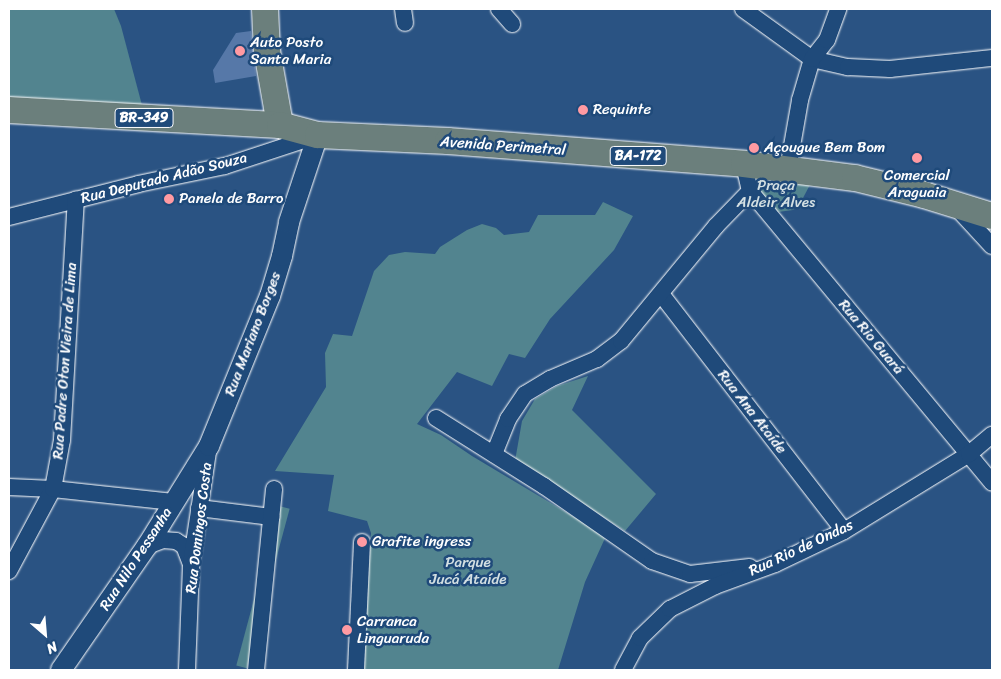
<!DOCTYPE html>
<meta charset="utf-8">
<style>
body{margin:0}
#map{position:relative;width:1001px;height:679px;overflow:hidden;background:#2a5383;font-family:Sriracha,sans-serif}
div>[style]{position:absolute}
.green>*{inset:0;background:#52848f;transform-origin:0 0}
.building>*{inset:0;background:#5678a8}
.roads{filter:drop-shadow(0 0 1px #fff) drop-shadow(0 0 1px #fff)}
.minor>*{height:16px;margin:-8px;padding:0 8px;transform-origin:8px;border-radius:8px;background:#1f4a7a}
.tertiary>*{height:20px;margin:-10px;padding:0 10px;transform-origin:10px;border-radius:10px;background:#1f4a7a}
.primary>*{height:26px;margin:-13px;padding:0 13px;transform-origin:13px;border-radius:13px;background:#6b7f7c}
.dots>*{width:14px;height:14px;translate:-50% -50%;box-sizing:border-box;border:2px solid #1f4a7a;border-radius:50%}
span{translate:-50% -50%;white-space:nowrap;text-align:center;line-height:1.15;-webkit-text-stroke:5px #1f4a7a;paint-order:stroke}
.shield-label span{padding:1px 4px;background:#1f4a7a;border:1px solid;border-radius:4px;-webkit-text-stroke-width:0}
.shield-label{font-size:14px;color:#fff;font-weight:700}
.poi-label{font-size:15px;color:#fff}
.left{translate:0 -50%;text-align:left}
.street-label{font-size:15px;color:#fff}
.park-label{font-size:15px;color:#d4e0e3}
.frame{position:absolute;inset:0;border:10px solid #fff;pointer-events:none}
.north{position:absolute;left:20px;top:609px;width:50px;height:50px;-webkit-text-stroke:4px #1f4a7a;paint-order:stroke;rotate:153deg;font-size:14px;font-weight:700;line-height:20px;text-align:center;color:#fff}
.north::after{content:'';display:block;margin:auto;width:18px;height:22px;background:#fff;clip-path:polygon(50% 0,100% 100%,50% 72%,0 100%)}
</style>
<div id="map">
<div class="green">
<i style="clip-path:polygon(9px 9px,114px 9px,121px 26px,143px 109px,9px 101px)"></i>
<i style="clip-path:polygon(745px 172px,813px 179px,803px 198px,793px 210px,778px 212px,761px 208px)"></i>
<i style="clip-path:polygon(603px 202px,633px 216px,614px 250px,550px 319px,525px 358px,509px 354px,492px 386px,457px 372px,417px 424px,441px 435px,472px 456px,606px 536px,585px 582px,558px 670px,362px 670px,371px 533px,367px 521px,328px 511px,334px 475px,275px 471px,326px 387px,325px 353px,333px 334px,352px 336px,374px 271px,389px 255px,405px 252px,435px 254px,440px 247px,467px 230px,482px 224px,496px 228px,504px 235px,529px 232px,538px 215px,595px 215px)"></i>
<i style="clip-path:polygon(588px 376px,572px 410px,656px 494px,625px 531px,515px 461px,522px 421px,535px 399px,557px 386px)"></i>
<i style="left:279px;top:506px;width:11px;height:165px;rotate:15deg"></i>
</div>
<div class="building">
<i style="clip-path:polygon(251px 31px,256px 76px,215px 83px,213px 70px,236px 33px)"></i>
</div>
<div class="roads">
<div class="minor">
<i style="left:403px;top:9px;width:14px;rotate:82deg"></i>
<i style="left:499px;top:9px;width:20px;rotate:49deg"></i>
<i style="left:743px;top:9px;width:85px;rotate:35.9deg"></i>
<i style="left:812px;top:59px;width:37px;rotate:13deg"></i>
<i style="left:848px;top:67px;width:42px;rotate:2.7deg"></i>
<i style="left:890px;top:69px;width:103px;rotate:-6.2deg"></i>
<i style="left:788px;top:169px;width:70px;rotate:-80.1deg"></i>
<i style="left:800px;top:100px;width:43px;rotate:-73.7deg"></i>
<i style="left:812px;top:59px;width:24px;rotate:-52deg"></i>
<i style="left:827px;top:40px;width:33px;rotate:-70deg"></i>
<i style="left:750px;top:191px;width:379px;rotate:50.3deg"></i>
<i style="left:956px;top:207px;width:53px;rotate:47.3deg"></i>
<i style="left:9px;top:217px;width:133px;rotate:-14.3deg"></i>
<i style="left:138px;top:184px;width:89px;rotate:-11.7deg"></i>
<i style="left:225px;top:166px;width:96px;rotate:-18.2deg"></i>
<i style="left:661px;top:294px;width:299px;rotate:52.3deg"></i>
<i style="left:436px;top:418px;width:128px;rotate:32.2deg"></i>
<i style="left:544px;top:486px;width:131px;rotate:34.8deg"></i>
<i style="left:652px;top:561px;width:40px;rotate:18.9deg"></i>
<i style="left:690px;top:574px;width:60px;rotate:-6.7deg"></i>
<i style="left:494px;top:454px;width:38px;rotate:-68deg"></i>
<i style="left:508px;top:419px;width:30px;rotate:-56deg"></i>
<i style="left:525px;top:394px;width:29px;rotate:-31deg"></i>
<i style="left:550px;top:379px;width:51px;rotate:-23.1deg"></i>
<i style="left:597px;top:359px;width:30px;rotate:-37deg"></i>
<i style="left:621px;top:341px;width:149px;rotate:-50.4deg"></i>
<i style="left:716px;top:226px;width:49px;rotate:-45.8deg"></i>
<i style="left:750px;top:191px;width:28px;rotate:-103deg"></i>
<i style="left:9px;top:487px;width:44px;rotate:2.6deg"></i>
<i style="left:53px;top:489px;width:121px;rotate:6.2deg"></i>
<i style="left:199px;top:508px;width:73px;rotate:7.1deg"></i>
<i style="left:147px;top:546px;width:17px;rotate:-21deg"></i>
<i style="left:163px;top:540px;width:13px;rotate:4deg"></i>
<i style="left:176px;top:541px;width:9px;rotate:32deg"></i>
<i style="left:184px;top:546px;width:19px;rotate:69deg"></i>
<i style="left:9px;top:571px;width:93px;rotate:-61.8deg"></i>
<i style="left:53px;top:489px;width:50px;rotate:-79.6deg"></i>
<i style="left:62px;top:440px;width:241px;rotate:-86.7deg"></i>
<i style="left:187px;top:670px;width:106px;rotate:-87.8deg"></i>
<i style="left:191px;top:564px;width:114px;rotate:-81.4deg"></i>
<i style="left:256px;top:670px;width:182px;rotate:-84.3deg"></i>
<i style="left:356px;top:670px;width:128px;rotate:-87.3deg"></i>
<i style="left:623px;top:670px;width:36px;rotate:-62deg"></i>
<i style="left:640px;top:638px;width:42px;rotate:-44deg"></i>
<i style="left:670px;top:609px;width:51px;rotate:-27.1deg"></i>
<i style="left:715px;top:586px;width:64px;rotate:-20.1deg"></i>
<i style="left:775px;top:564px;width:76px;rotate:-25.6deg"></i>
<i style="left:844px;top:531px;width:147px;rotate:-31.6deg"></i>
<i style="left:969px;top:454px;width:30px;rotate:-40deg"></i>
</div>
<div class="tertiary">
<i style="left:61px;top:670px;width:151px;rotate:-55.3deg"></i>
<i style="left:147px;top:546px;width:118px;rotate:-58.2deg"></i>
<i style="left:209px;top:446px;width:162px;rotate:-67.9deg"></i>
<i style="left:270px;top:296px;width:42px;rotate:-73.3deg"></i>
<i style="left:282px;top:256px;width:35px;rotate:-78deg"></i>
<i style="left:289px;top:222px;width:92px;rotate:-71.6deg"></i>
</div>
<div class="primary">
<i style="left:265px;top:9px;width:42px;rotate:87.3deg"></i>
<i style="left:267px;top:51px;width:75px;rotate:80deg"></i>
<i style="left:9px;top:110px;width:271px;rotate:3.2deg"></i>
<i style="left:280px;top:125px;width:39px;rotate:15deg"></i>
<i style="left:318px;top:135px;width:130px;rotate:2.6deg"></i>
<i style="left:448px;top:141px;width:297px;rotate:4.4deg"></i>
<i style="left:744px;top:164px;width:112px;rotate:7.2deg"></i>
<i style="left:855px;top:178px;width:71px;rotate:13.8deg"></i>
<i style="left:924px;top:195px;width:71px;rotate:17.2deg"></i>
</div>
</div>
<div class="dots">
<i style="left:240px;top:51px;background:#ff9aa2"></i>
<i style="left:583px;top:110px;background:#ff9aa2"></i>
<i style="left:754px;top:148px;background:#ff9aa2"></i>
<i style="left:917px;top:158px;background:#ff9aa2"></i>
<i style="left:169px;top:199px;background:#ff9aa2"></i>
<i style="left:362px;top:542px;background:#ff9aa2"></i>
<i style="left:347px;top:630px;background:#ff9aa2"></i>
</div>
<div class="shield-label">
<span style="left:144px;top:118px">BR-349</span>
<span style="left:638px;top:156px">BA-172</span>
</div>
<div class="poi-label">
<span class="left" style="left:250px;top:51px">Auto Posto<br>Santa Maria</span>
<span class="left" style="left:593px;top:110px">Requinte</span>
<span class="left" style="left:764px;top:148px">Açougue Bem Bom</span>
<span style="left:917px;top:184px">Comercial<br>Araguaia</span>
<span class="left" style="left:179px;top:199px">Panela de Barro</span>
<span class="left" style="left:372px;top:542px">Grafite ingress</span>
<span class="left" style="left:357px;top:630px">Carranca<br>Linguaruda</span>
</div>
<div class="street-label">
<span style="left:503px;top:146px;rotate:4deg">Avenida Perimetral</span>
<span style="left:164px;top:178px;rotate:-14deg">Rua Deputado Adão Souza</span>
<span style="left:253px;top:334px;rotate:-69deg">Rua Mariano Borges</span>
<span style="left:871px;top:337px;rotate:50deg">Rua Rio Guará</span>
<span style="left:65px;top:361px;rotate:-86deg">Rua Padre Oton Vieira de Lima</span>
<span style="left:752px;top:412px;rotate:52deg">Rua Ana Ataíde</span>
<span style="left:199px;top:528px;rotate:-83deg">Rua Domingos Costa</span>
<span style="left:801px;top:548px;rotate:-25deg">Rua Rio de Ondas</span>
<span style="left:136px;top:559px;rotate:-57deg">Rua Nilo Pessanha</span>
</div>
<div class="park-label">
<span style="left:776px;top:194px">Praça<br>Aldeir Alves</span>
<span style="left:468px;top:571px">Parque<br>Jucá Ataíde</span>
</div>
<div class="frame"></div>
<div class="north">N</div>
</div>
